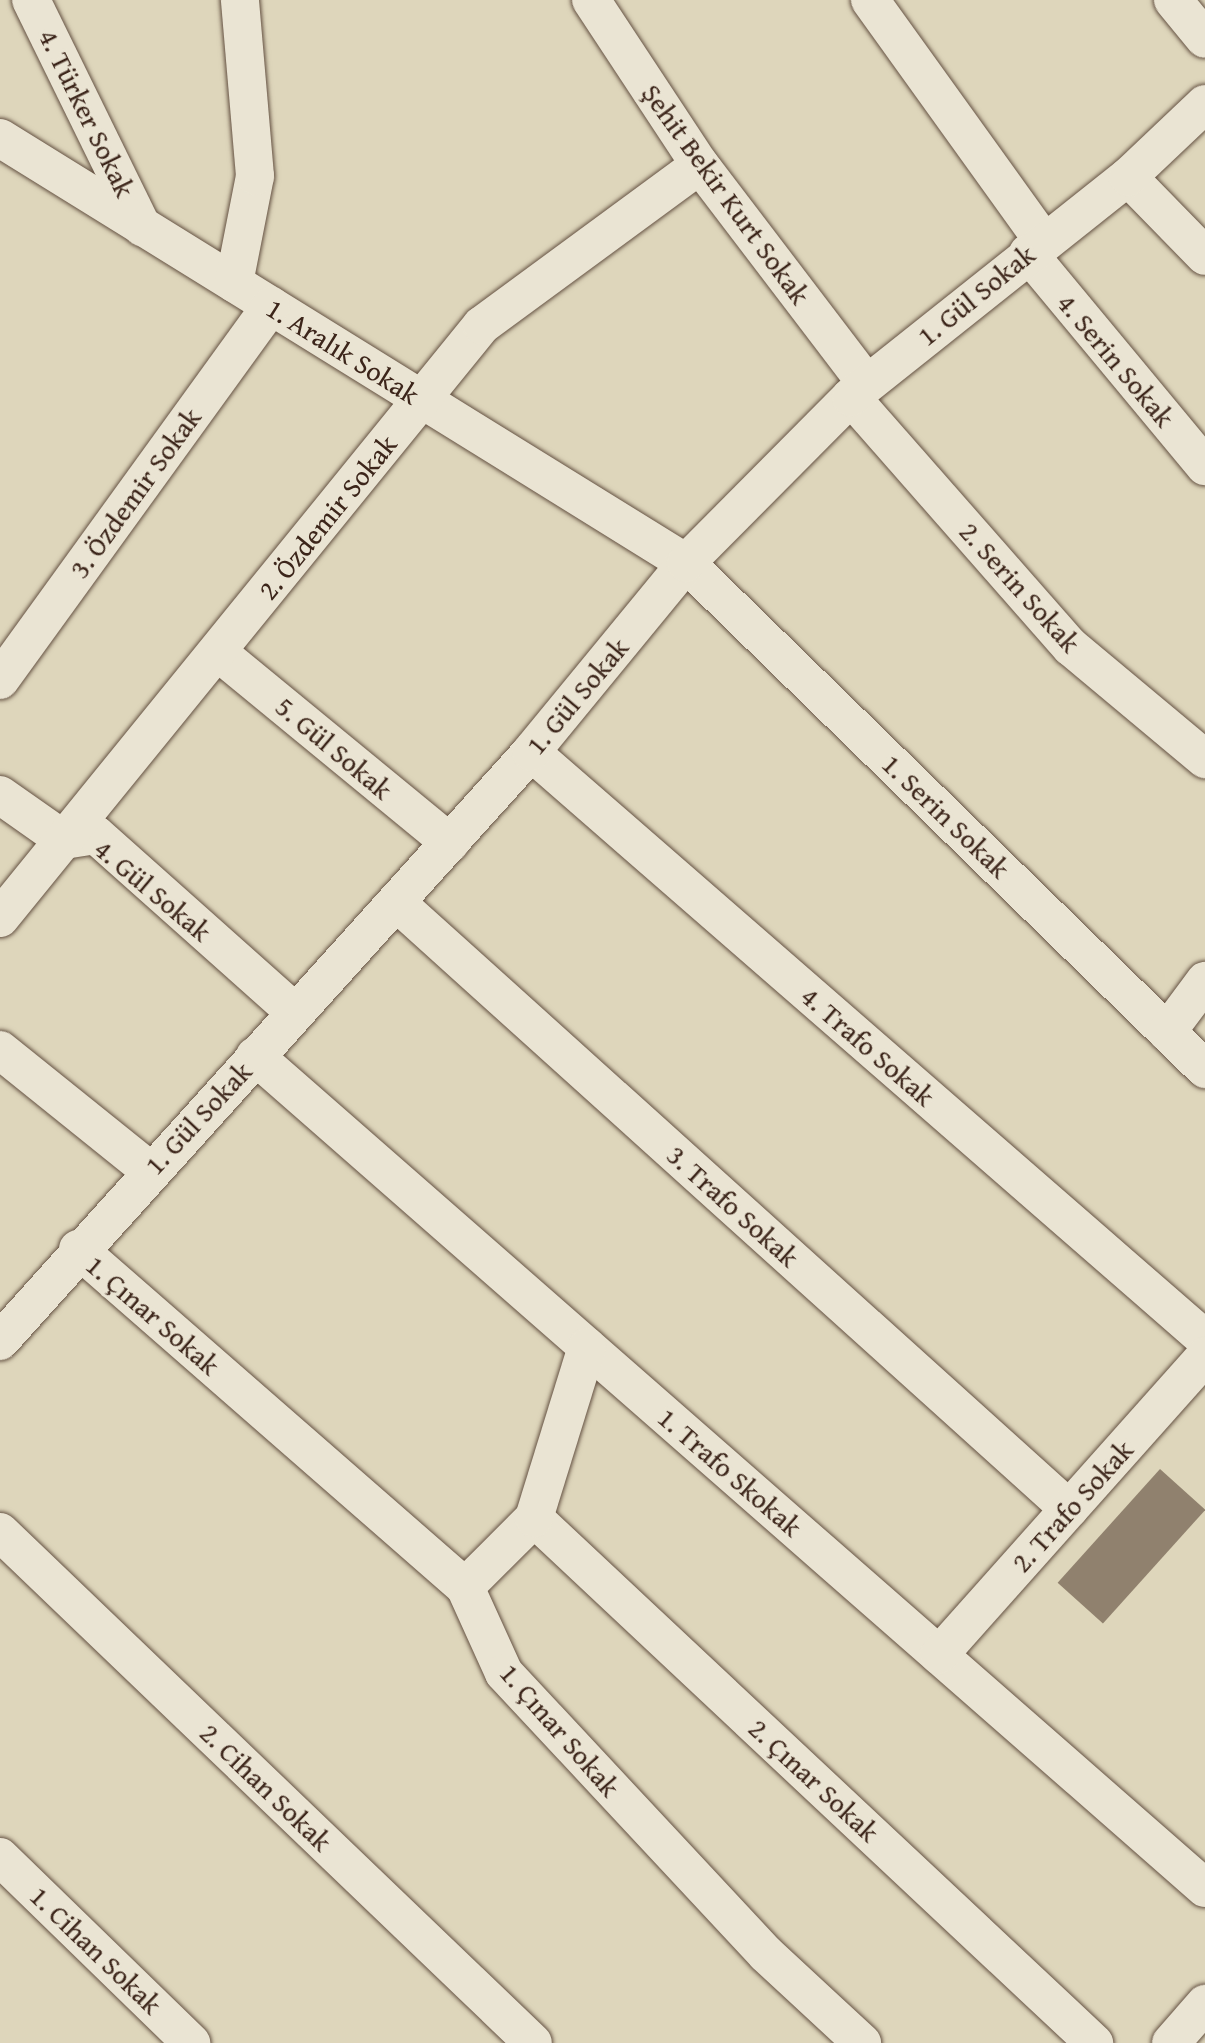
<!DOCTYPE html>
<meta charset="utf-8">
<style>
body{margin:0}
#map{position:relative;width:1205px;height:2043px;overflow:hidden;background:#ded6bb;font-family:"Gentium Book Plus",serif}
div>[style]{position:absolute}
.building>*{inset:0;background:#90816e;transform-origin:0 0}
.roads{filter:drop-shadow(0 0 2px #645142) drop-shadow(0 0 2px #645142)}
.minor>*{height:38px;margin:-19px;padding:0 19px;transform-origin:19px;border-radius:19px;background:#eae4d3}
.tertiary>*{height:38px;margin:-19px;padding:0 19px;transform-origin:19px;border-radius:19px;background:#eae4d3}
span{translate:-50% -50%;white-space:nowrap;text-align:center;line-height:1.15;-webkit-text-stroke:6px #eae4d3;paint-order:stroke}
.street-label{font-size:28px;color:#3c251a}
</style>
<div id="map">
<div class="building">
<i style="left:1160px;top:1469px;width:61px;height:153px;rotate:42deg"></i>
</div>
<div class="roads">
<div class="minor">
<i style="left:31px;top:0;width:253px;rotate:63.9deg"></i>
<i style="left:591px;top:0;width:198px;rotate:56.6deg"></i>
<i style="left:700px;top:165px;width:275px;rotate:52.7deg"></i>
<i style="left:870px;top:0;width:297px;rotate:54.3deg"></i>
<i style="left:1173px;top:0;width:50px;rotate:50.6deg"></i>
<i style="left:0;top:138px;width:807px;rotate:31.78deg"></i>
<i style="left:686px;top:563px;width:725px;rotate:44.27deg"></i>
<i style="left:1128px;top:177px;width:110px;rotate:45.7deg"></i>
<i style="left:1028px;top:253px;width:277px;rotate:50.3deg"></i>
<i style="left:234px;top:283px;width:109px;rotate:-78.9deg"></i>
<i style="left:255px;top:176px;width:177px;rotate:-94.9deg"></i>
<i style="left:851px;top:397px;width:333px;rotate:48.7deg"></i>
<i style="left:1071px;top:647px;width:175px;rotate:39.9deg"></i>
<i style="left:219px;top:653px;width:299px;rotate:39.4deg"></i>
<i style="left:0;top:680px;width:462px;rotate:-54.1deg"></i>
<i style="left:531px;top:752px;width:894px;rotate:41.05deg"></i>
<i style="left:0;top:795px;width:78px;rotate:35.1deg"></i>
<i style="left:64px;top:840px;width:32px;rotate:-9deg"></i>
<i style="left:96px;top:835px;width:266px;rotate:41.7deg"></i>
<i style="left:397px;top:903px;width:905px;rotate:42.04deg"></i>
<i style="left:0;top:918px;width:764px;rotate:-50.9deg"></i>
<i style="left:482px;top:325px;width:270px;rotate:-36.3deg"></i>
<i style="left:1167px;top:1032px;width:64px;rotate:-53.3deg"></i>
<i style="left:0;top:1050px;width:191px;rotate:38.8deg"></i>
<i style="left:255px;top:1056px;width:1263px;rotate:41.21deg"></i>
<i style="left:78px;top:1249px;width:514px;rotate:41.13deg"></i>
<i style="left:465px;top:1587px;width:94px;rotate:65.6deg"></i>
<i style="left:504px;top:1673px;width:384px;rotate:47deg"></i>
<i style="left:766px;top:1954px;width:131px;rotate:42.8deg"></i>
<i style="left:0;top:1341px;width:793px;rotate:-47.96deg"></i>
<i style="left:531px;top:752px;width:244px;rotate:-50.6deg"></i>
<i style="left:686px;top:563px;width:234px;rotate:-45.2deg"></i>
<i style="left:851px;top:397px;width:354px;rotate:-38.5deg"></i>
<i style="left:1128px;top:177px;width:106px;rotate:-43.5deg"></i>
<i style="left:534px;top:1518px;width:768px;rotate:43.15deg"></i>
<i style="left:0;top:1532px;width:738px;rotate:43.79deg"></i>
<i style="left:465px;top:1587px;width:98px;rotate:-45deg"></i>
<i style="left:534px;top:1518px;width:179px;rotate:-72.8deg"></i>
<i style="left:939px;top:1655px;width:400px;rotate:-48.3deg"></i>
<i style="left:0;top:1857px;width:267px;rotate:44.2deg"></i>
</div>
<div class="tertiary">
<i style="left:1171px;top:2043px;width:52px;rotate:-48.9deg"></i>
</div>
</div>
<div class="street-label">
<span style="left:87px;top:113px;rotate:64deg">4. Türker Sokak</span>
<span style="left:726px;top:194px;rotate:54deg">Şehit Bekir Kurt Sokak</span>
<span style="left:976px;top:295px;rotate:-39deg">1. Gül Sokak</span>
<span style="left:343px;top:351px;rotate:32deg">1. Aralık Sokak</span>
<span style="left:1116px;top:360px;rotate:50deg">4. Serin Sokak</span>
<span style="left:135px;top:493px;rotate:-54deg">3. Özdemir Sokak</span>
<span style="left:327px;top:517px;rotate:-51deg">2. Özdemir Sokak</span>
<span style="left:1020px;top:587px;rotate:48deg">2. Serin Sokak</span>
<span style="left:577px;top:696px;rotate:-50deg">1. Gül Sokak</span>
<span style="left:334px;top:748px;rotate:40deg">5. Gül Sokak</span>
<span style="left:946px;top:816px;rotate:44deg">1. Serin Sokak</span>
<span style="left:153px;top:890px;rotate:40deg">4. Gül Sokak</span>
<span style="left:868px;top:1046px;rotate:41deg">4. Trafo Sokak</span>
<span style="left:198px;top:1118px;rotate:-47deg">1. Gül Sokak</span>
<span style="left:733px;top:1206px;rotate:42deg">3. Trafo Sokak</span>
<span style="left:153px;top:1315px;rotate:41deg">1. Çınar Sokak</span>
<span style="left:730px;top:1472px;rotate:41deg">1. Trafo Skokak</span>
<span style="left:1072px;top:1506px;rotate:-48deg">2. Trafo Sokak</span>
<span style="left:560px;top:1730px;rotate:49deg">1. Çınar Sokak</span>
<span style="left:814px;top:1780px;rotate:43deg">2. Çınar Sokak</span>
<span style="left:266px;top:1787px;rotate:44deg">2. Cihan Sokak</span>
<span style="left:96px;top:1950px;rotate:44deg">1. Cihan Sokak</span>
</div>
</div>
